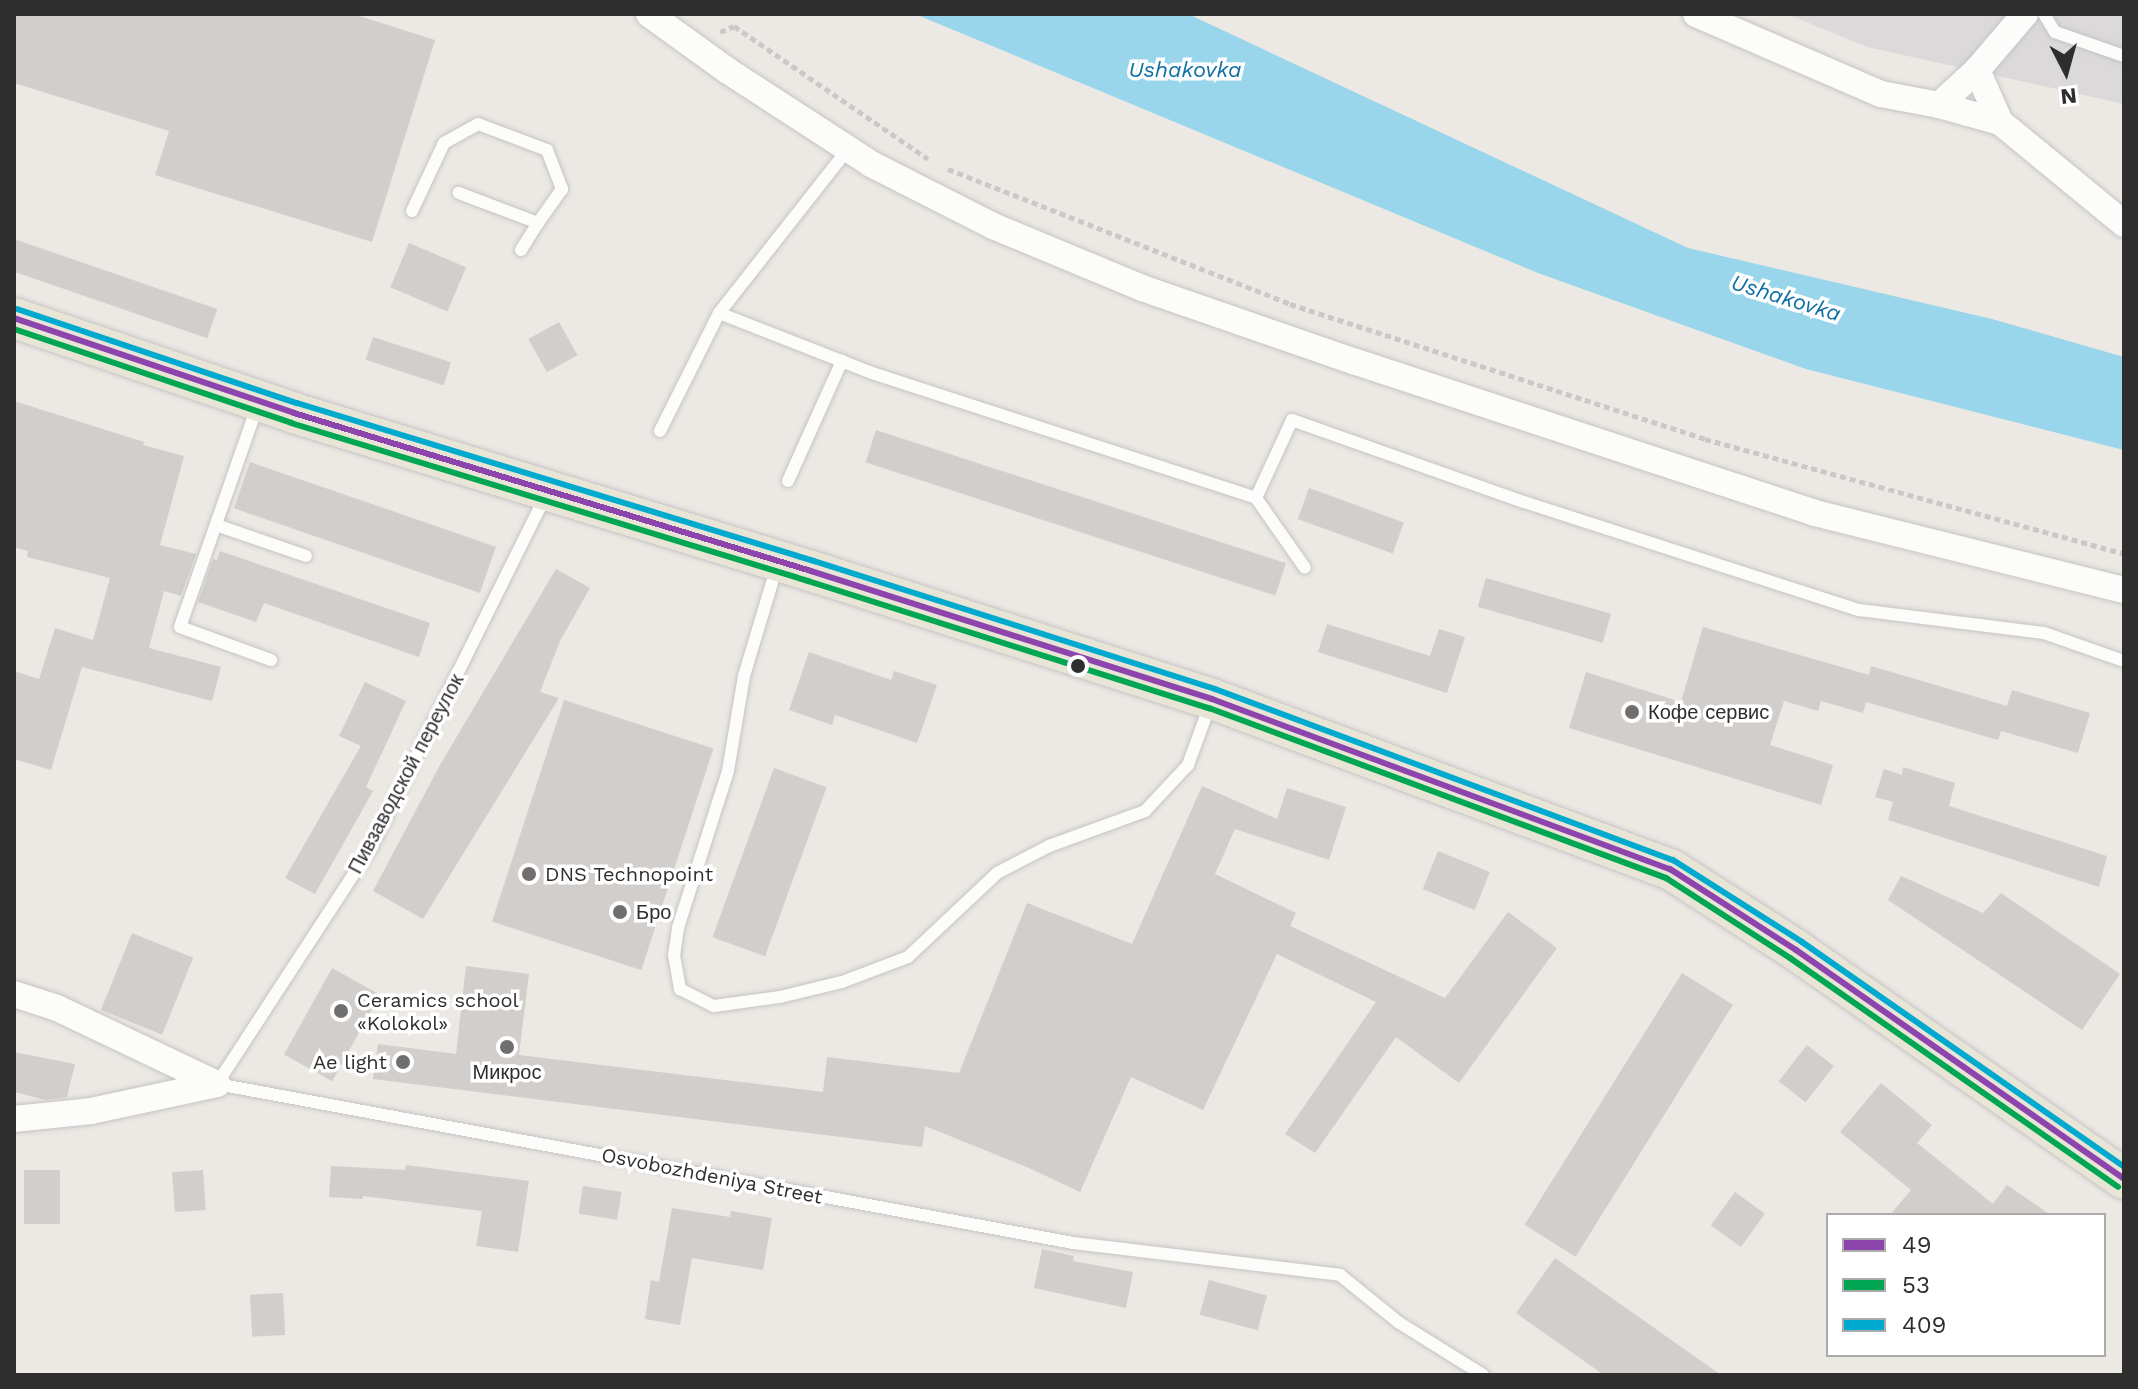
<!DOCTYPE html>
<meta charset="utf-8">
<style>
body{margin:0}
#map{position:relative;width:2138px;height:1389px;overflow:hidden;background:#ece8e4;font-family:"Work Sans",sans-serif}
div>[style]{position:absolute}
.industrial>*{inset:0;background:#dcd9db}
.water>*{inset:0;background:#99d6ec}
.building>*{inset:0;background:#d1cecb;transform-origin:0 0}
.path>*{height:5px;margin-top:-2.5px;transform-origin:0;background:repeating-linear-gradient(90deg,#c9c9c8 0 6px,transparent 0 10px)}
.roads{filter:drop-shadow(0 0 2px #c5c4c5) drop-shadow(0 0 2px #c5c4c5)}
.service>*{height:12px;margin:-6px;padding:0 6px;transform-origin:6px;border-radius:6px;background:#fcfcfb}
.minor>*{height:26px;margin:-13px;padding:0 13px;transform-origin:13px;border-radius:13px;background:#fcfcfb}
.primary>*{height:40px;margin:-20px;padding:0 20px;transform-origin:20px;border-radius:20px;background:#e8e4d6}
.bus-1>*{height:6px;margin:-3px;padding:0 3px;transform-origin:3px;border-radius:3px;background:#8e44ad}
.bus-2>*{height:6px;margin:-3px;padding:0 3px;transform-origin:3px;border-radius:3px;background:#00a651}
.bus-3>*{height:6px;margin:-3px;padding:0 3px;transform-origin:3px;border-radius:3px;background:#00a9ce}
.dots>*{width:22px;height:22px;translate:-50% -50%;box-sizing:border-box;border:4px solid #fff;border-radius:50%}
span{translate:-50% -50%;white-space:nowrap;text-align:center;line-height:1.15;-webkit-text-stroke:7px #fff;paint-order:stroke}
.poi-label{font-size:20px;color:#2e2e2e}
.left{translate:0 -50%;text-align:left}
.right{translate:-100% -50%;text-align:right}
.street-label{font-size:20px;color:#2e2e2e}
.water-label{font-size:22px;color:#0d6fa3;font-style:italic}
.frame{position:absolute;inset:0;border:16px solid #2e2e2e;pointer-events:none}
.legend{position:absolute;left:1826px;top:1213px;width:280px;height:144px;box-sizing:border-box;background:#fff;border:2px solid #ababab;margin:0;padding:10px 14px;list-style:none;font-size:24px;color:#2e2e2e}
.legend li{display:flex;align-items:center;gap:16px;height:40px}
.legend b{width:40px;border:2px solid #ababab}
.north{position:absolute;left:2026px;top:32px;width:80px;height:80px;-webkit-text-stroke:6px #fff;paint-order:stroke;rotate:174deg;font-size:22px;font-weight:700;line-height:32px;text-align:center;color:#2e2e2e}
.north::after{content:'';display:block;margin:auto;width:28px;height:36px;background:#2e2e2e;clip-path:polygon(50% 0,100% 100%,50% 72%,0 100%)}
</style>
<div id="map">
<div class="industrial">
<i style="clip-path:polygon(1787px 14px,2124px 14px,2124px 104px,1867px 47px)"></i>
</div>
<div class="water">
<i style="clip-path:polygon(915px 14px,1188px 14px,1688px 248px,1992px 319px,2124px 357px,2124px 450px,1806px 369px,1538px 273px)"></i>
</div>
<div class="building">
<i style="clip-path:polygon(14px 14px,353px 14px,435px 40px,372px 242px,155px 175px,169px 131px,14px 83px)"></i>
<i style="left:14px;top:239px;width:215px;height:31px;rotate:19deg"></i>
<i style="left:409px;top:243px;width:62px;height:48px;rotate:23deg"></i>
<i style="left:559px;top:322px;width:38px;height:35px;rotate:61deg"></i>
<i style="left:373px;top:337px;width:82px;height:24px;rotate:18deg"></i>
<i style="clip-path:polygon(14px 401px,144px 442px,143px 445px,184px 456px,160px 545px,196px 554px,181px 596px,164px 591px,149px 648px,221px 667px,212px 701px,82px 667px,51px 770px,14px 759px,14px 671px,39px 679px,55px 628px,93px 640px,110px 578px,27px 557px,28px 551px,14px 547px)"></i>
<i style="left:876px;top:430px;width:431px;height:34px;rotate:18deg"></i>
<i style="left:250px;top:462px;width:260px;height:49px;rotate:19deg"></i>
<i style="left:1309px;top:488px;width:101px;height:33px;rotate:20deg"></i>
<i style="clip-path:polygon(220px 551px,430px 623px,419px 657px,264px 603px,256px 622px,198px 602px,213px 559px,217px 560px)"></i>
<i style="clip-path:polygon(556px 569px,590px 588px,560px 641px,540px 692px,559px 698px,423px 919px,373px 891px,440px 765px)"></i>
<i style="left:1486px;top:578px;width:130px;height:30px;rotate:16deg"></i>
<i style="clip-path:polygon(1327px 624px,1430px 656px,1439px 629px,1465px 637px,1447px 693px,1318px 652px)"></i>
<i style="clip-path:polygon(1703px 627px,1869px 675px,1871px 666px,2007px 706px,2012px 690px,2090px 713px,2078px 753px,2001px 731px,1998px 740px,1866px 702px,1863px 713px,1821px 701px,1818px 711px,1784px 701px,1770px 745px,1833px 765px,1821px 805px,1569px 728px,1586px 672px,1681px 702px)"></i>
<i style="clip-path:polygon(809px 652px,891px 680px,894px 671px,937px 685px,917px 743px,835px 715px,832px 725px,789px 710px)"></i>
<i style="clip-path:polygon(365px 682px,406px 701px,366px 787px,373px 791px,315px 894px,285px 878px,361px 746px,339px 736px)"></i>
<i style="left:564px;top:700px;width:157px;height:233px;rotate:18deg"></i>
<i style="clip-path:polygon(1903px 767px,1955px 783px,1949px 806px,2107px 856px,2099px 887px,1888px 820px,1893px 802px,1875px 797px,1884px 769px,1902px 775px)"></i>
<i style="left:774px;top:768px;width:56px;height:180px;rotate:20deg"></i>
<i style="clip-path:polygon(1202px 786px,1277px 819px,1287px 788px,1346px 807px,1329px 860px,1235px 829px,1215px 874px,1296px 913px,1290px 926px,1445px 998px,1508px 912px,1557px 948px,1459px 1083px,1396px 1037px,1315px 1153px,1285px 1134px,1376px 1002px,1277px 954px,1203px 1110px,1131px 1077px,1080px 1192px,1029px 1168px,925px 1126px,922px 1147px,373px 1079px,378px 1044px,456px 1054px,466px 966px,529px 974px,519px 1055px,823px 1092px,827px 1057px,959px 1073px,1027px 903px,1132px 944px)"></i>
<i style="left:1438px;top:851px;width:56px;height:41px;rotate:22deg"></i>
<i style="clip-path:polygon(1901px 876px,1983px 913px,2001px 893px,2120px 974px,2082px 1030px,1888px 900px)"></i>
<i style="left:132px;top:933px;width:66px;height:83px;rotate:22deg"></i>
<i style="left:332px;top:968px;width:55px;height:99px;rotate:29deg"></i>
<i style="left:1682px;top:973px;width:60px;height:297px;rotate:32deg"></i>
<i style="left:1807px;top:1045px;width:34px;height:46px;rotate:38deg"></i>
<i style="clip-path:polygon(14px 1052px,75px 1064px,67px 1097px,46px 1100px,14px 1092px)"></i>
<i style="clip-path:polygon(1881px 1083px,1932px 1125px,1917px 1143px,1993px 1204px,2007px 1185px,2051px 1215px,1890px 1215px,1911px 1190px,1840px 1132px)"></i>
<i style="clip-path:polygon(406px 1165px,529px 1181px,518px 1252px,476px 1246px,482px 1211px,363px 1196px,363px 1199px,329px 1197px,331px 1166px,405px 1170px)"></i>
<i style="left:60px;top:1170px;width:54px;height:36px;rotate:90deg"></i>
<i style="left:203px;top:1170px;width:40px;height:31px;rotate:86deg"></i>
<i style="left:583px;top:1186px;width:39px;height:28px;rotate:9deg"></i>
<i style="left:1735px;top:1192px;width:37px;height:41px;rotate:36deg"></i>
<i style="clip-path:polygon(672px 1208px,730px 1217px,731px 1211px,772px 1218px,763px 1270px,692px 1258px,680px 1325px,645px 1319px,651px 1280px,659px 1282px)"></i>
<i style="clip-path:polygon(1042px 1249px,1074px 1256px,1073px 1261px,1133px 1272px,1126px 1308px,1034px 1288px)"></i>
<i style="clip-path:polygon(1555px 1258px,1721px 1375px,1604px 1375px,1516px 1313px)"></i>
<i style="left:1209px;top:1280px;width:60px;height:36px;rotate:15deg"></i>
<i style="left:283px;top:1293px;width:42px;height:33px;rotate:87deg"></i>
</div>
<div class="path">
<i style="left:720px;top:32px;width:15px;rotate:-23deg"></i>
<i style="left:734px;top:26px;width:235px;rotate:34.4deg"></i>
<i style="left:948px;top:169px;width:368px;rotate:21.5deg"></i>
<i style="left:1290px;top:304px;width:436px;rotate:18deg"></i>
<i style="left:1705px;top:439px;width:434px;rotate:15.3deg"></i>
</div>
<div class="roads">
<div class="service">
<i style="left:2044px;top:14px;width:21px;rotate:59deg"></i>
<i style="left:2055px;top:32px;width:73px;rotate:19.2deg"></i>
<i style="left:412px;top:211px;width:75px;rotate:-64.8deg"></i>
<i style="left:444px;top:143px;width:39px;rotate:-29deg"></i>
<i style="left:478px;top:124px;width:74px;rotate:20.6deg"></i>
<i style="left:547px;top:150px;width:42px;rotate:69deg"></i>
<i style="left:562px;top:189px;width:42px;rotate:125.2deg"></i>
<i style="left:538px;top:223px;width:85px;rotate:-159.2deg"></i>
<i style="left:521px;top:250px;width:32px;rotate:-58deg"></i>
<i style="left:719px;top:313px;width:209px;rotate:-51.8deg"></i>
<i style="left:257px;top:407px;width:233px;rotate:109.3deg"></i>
<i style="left:180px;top:627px;width:97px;rotate:19.9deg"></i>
<i style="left:660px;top:431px;width:132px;rotate:-63.4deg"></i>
<i style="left:719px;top:313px;width:164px;rotate:21.4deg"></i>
<i style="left:872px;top:373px;width:404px;rotate:18deg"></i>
<i style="left:1256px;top:498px;width:86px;rotate:-65.2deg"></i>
<i style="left:1292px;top:420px;width:246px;rotate:19.5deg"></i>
<i style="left:1524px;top:502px;width:352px;rotate:17.9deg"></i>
<i style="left:1859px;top:610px;width:186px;rotate:7.1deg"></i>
<i style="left:2044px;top:633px;width:85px;rotate:19.3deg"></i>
<i style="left:788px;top:481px;width:132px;rotate:-65.8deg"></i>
<i style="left:546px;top:495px;width:392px;rotate:116.4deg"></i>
<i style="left:372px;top:846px;width:284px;rotate:123.1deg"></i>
<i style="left:217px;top:1084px;width:871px;rotate:10.52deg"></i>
<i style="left:1073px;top:1243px;width:269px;rotate:6.8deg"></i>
<i style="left:1340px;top:1275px;width:75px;rotate:39deg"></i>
<i style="left:1398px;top:1322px;width:100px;rotate:31.9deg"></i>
<i style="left:1256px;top:498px;width:85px;rotate:55deg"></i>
<i style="left:216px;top:525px;width:95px;rotate:19deg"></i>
<i style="left:777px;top:566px;width:115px;rotate:106.7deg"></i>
<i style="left:744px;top:676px;width:96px;rotate:99.6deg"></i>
<i style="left:728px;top:771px;width:165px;rotate:107.7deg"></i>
<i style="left:678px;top:928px;width:27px;rotate:98deg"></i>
<i style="left:674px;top:955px;width:35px;rotate:80deg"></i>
<i style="left:680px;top:989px;width:38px;rotate:27deg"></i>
<i style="left:714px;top:1006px;width:67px;rotate:-7.8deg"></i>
<i style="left:780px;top:997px;width:64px;rotate:-13.6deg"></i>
<i style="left:842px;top:982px;width:71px;rotate:-20.7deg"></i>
<i style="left:908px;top:957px;width:122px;rotate:-43.3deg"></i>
<i style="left:997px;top:873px;width:59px;rotate:-27.4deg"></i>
<i style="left:1049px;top:846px;width:102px;rotate:-20deg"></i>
<i style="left:1145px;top:811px;width:63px;rotate:-46.9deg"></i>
<i style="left:1188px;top:765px;width:67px;rotate:-69.9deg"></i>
</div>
<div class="minor">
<i style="left:649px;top:14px;width:97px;rotate:35.8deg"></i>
<i style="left:728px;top:71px;width:171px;rotate:33deg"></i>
<i style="left:871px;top:164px;width:137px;rotate:26.9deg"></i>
<i style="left:993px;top:226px;width:161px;rotate:22.6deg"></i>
<i style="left:1142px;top:288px;width:226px;rotate:19.1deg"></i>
<i style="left:1356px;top:362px;width:483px;rotate:18.2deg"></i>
<i style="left:1815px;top:513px;width:318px;rotate:14deg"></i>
<i style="left:1696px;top:14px;width:202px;rotate:23.4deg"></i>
<i style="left:1881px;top:94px;width:59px;rotate:10.7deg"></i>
<i style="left:1977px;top:70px;width:74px;rotate:-49.4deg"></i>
<i style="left:2000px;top:122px;width:57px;rotate:-113.9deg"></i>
<i style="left:1977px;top:70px;width:52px;rotate:137.4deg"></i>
<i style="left:1939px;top:105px;width:63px;rotate:15.6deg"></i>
<i style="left:2000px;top:122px;width:161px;rotate:39.4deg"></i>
<i style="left:14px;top:994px;width:45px;rotate:18deg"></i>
<i style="left:57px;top:1008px;width:177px;rotate:25.4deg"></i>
<i style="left:14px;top:1119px;width:77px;rotate:-5.9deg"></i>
<i style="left:91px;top:1111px;width:129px;rotate:-12.1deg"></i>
</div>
<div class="primary">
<i style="left:14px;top:318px;width:296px;rotate:18.7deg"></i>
<i style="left:294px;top:413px;width:541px;rotate:16.99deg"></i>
<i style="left:811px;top:571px;width:421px;rotate:17.7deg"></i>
<i style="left:1212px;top:699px;width:489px;rotate:20.4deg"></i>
<i style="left:1670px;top:869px;width:150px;rotate:32.7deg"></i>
<i style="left:1796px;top:950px;width:400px;rotate:34.9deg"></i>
</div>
</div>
<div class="bus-1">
<i style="left:14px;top:318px;width:296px;rotate:18.7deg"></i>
<i style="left:294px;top:413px;width:541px;rotate:16.99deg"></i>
<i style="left:811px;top:571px;width:421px;rotate:17.7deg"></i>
<i style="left:1212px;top:699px;width:489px;rotate:20.4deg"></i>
<i style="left:1670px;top:869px;width:150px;rotate:32.7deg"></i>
<i style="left:1796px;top:950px;width:400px;rotate:34.9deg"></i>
</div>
<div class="bus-2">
<i style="left:14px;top:329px;width:293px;rotate:18.7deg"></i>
<i style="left:291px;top:423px;width:541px;rotate:16.99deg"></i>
<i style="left:808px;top:581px;width:421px;rotate:17.6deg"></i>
<i style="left:1209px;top:708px;width:488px;rotate:20.4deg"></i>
<i style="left:1666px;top:878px;width:148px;rotate:32.8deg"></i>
<i style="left:1790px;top:958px;width:400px;rotate:34.9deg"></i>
</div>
<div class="bus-3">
<i style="left:17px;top:309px;width:295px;rotate:18.6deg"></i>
<i style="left:297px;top:403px;width:541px;rotate:16.99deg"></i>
<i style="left:814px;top:561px;width:421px;rotate:17.7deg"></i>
<i style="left:1215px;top:689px;width:489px;rotate:20.5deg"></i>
<i style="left:1673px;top:860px;width:153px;rotate:32.4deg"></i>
<i style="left:1802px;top:942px;width:393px;rotate:34.9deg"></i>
</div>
<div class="dots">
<i style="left:1078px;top:666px;background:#2e2e2e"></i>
<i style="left:1632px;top:712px;background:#706f6e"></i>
<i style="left:529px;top:874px;background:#706f6e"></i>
<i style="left:620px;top:912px;background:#706f6e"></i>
<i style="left:341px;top:1011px;background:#706f6e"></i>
<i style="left:507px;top:1047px;background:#706f6e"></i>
<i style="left:403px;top:1062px;background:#706f6e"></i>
</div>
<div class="poi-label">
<span class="left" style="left:1648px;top:712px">Кофе сервис</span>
<span class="left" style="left:545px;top:874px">DNS Technopoint</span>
<span class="left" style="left:636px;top:912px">Бро</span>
<span class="left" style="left:357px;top:1012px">Ceramics school<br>«Kolokol»</span>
<span class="right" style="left:387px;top:1062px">Ae light</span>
<span style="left:507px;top:1072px">Микрос</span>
</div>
<div class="street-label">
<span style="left:406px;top:774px;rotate:-62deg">Пивзаводской переулок</span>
<span style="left:712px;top:1176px;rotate:11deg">Osvobozhdeniya Street</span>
</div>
<div class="water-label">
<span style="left:1185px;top:70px">Ushakovka</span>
<span style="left:1786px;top:298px;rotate:17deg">Ushakovka</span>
</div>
<div class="frame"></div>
<ul class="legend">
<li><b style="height:10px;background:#8e44ad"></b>49</li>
<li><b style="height:10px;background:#00a651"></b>53</li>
<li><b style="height:10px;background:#00a9ce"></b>409</li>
</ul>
<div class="north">N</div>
</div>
